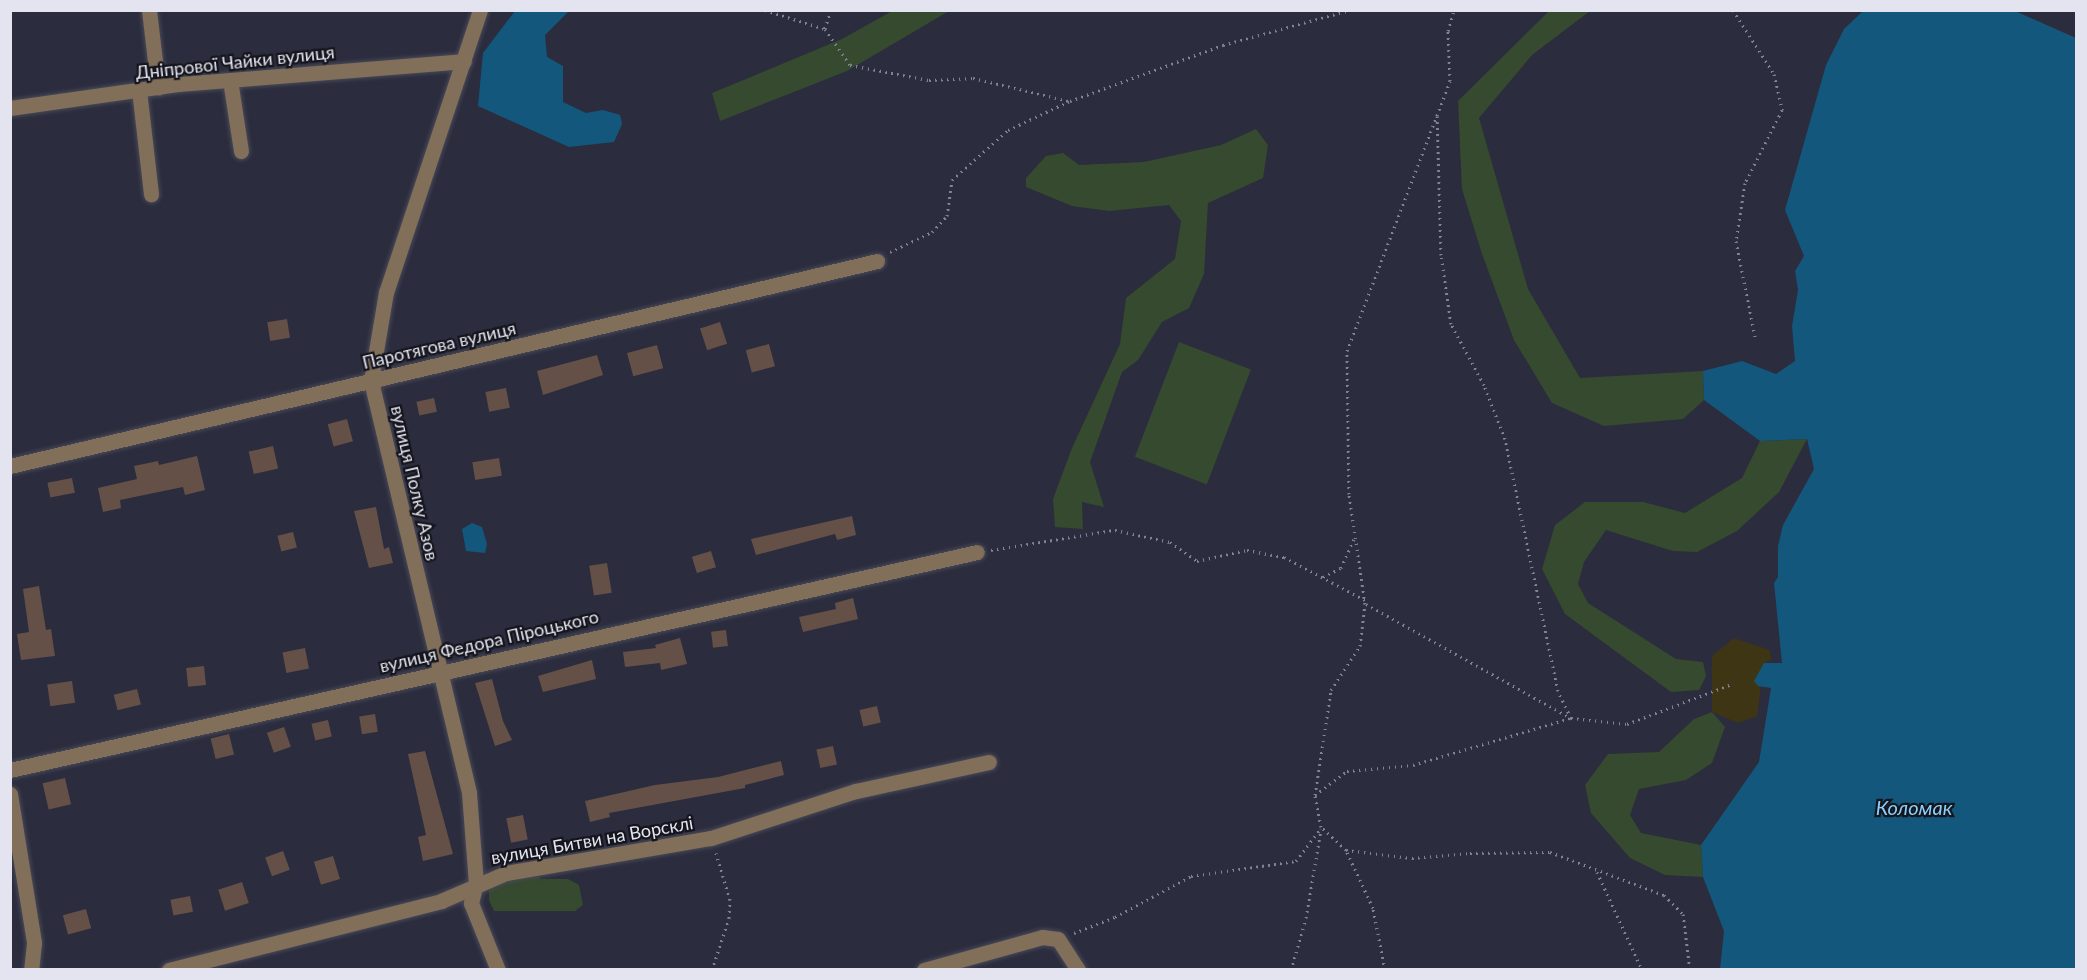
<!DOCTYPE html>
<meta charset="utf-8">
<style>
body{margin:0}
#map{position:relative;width:2087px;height:980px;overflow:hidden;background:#2b2c3d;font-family:Lato,sans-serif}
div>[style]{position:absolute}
.green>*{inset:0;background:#354a2e;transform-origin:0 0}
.sand>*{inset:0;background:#3e3515}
.water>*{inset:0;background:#13577c}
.building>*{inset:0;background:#645047;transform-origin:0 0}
.path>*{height:3px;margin-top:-1.5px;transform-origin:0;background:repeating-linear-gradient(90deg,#828391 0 1.5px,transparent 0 6px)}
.roads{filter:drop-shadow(0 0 2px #484959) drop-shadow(0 0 2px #484959)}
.minor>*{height:15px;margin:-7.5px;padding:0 7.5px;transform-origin:7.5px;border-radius:7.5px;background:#816f59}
span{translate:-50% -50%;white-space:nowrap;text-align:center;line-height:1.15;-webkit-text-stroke:4.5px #15151d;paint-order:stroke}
.street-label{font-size:18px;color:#e3e4ef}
.water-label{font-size:20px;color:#8ad0fc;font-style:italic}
.frame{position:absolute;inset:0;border:12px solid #e3e4ef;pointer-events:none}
</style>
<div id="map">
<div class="green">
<i style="clip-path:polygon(894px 10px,949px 11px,847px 71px,720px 121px,712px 93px,842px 39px)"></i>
<i style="clip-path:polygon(1549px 11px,1590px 11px,1532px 55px,1479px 118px,1528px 289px,1580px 378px,1703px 371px,1704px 400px,1683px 419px,1604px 426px,1552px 403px,1514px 340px,1482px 254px,1462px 189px,1458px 101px)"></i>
<i style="clip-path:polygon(1256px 129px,1268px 145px,1263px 178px,1208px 203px,1204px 274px,1189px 308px,1162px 322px,1138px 360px,1122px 372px,1090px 462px,1104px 507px,1082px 502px,1083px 529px,1055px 527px,1053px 499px,1072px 448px,1120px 344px,1126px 298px,1175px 259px,1181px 221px,1169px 205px,1109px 211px,1072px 206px,1026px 187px,1026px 178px,1046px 156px,1063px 153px,1079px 165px,1144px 162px,1221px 145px)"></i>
<i style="left:1179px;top:342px;width:77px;height:123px;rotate:21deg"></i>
<i style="clip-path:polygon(1807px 439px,1779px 492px,1737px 531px,1697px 552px,1673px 551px,1606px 530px,1584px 562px,1578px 584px,1588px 603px,1676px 659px,1703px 662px,1706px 676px,1699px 690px,1671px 692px,1565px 614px,1542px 569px,1555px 525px,1585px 502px,1643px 502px,1685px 513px,1742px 478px,1760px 441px)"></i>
<i style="clip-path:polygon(1712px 712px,1725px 727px,1712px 763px,1686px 780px,1639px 789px,1630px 815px,1641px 833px,1701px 845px,1703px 877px,1665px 875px,1630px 858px,1591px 813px,1585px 785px,1608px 754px,1659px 752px,1694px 719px)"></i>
<i style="clip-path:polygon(535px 873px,541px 879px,568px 879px,579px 885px,583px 905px,575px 911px,494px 911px,489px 900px,489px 889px,504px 879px)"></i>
</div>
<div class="sand">
<i style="clip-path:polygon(1734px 638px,1770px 650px,1771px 660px,1764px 663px,1757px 716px,1738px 723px,1712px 712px,1712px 656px)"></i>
</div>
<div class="water">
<i style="clip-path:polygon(515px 11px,569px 11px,545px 35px,547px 57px,563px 66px,563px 102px,586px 113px,603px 110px,620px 115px,622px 124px,614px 142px,569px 147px,478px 106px,483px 53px)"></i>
<i style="clip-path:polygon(1863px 11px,2015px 11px,2076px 38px,2076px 969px,1720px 969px,1724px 931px,1703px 877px,1701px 845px,1759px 762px,1771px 688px,1758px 686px,1754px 681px,1764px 663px,1782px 663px,1774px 583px,1778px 577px,1778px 546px,1783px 525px,1814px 469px,1807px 439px,1760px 441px,1704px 400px,1703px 371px,1742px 361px,1776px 374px,1795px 361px,1792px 326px,1798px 290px,1795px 271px,1804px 256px,1785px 210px,1826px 65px,1844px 29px)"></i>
<i style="clip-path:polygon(472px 523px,482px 527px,487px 544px,485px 553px,466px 551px,462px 529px)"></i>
</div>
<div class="building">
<i style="left:287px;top:319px;width:19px;height:20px;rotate:81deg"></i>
<i style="left:720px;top:322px;width:23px;height:21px;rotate:72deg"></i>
<i style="left:769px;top:344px;width:23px;height:24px;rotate:75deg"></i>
<i style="left:657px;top:345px;width:24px;height:31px;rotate:75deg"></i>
<i style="clip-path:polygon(597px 355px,603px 375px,543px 395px,537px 371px)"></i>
<i style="left:506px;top:388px;width:20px;height:21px;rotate:79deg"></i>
<i style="left:434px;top:398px;width:14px;height:18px;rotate:78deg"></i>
<i style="left:347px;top:419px;width:23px;height:20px;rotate:75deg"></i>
<i style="left:273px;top:446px;width:23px;height:25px;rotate:77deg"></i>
<i style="clip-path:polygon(197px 456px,205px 490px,185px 495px,183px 487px,120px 500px,121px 508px,103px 512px,98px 488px,137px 479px,134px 466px,158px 461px,159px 465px)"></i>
<i style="left:499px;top:458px;width:18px;height:27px;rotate:81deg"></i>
<i style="left:72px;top:478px;width:15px;height:25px;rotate:79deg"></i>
<i style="clip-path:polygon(376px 507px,384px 549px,389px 547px,393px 563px,369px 568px,354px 511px)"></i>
<i style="clip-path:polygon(852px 516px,856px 535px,837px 540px,835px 534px,756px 555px,751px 539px)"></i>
<i style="left:293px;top:532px;width:16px;height:16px;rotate:76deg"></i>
<i style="left:711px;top:551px;width:17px;height:20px;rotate:73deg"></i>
<i style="left:607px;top:563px;width:30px;height:18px;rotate:81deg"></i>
<i style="clip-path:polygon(39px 586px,46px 630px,51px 629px,55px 656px,21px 660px,17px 634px,29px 632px,23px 589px)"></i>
<i style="clip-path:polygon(853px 598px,858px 619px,803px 632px,799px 617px,836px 609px,835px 603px)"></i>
<i style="left:726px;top:630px;width:16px;height:15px;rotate:83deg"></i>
<i style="clip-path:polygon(680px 638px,687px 664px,661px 670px,660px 663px,625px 667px,623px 652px,656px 648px,655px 645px)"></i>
<i style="left:305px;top:648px;width:21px;height:23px;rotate:79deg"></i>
<i style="clip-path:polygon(592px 660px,596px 679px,543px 692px,538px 676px)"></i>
<i style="left:204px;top:666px;width:19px;height:18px;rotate:84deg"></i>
<i style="clip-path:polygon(492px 679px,503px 721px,512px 740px,495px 746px,475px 683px)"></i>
<i style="left:72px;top:681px;width:22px;height:25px;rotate:82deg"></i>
<i style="left:137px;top:689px;width:16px;height:24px;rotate:76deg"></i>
<i style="left:877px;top:706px;width:17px;height:18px;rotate:77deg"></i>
<i style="left:375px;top:714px;width:18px;height:16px;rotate:81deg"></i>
<i style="left:328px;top:720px;width:17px;height:17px;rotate:77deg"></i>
<i style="left:284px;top:727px;width:21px;height:18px;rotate:71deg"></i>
<i style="left:229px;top:734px;width:21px;height:19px;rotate:76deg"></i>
<i style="left:833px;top:746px;width:19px;height:17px;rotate:78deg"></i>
<i style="clip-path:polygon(425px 751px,453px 854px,423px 861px,418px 837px,426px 835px,408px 754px)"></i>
<i style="clip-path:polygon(781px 761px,784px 775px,745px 785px,745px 788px,609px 813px,610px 817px,590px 822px,585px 801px,655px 785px,718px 777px)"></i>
<i style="left:65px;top:778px;width:27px;height:23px;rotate:77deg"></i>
<i style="left:523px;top:815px;width:25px;height:17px;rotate:79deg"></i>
<i style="left:283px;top:851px;width:20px;height:19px;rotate:70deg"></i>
<i style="left:333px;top:856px;width:24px;height:20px;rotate:73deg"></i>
<i style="left:242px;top:882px;width:22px;height:25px;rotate:72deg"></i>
<i style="left:190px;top:896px;width:16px;height:20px;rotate:79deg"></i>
<i style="left:86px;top:909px;width:20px;height:24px;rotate:75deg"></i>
</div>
<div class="path">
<i style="left:765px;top:10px;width:63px;rotate:17.6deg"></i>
<i style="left:831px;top:10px;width:20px;rotate:108deg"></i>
<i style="left:825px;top:29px;width:44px;rotate:55.2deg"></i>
<i style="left:850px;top:65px;width:80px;rotate:10.8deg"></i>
<i style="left:929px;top:80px;width:44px;rotate:-2.6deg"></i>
<i style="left:973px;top:78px;width:99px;rotate:13.5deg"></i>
<i style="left:1733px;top:10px;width:76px;rotate:57.4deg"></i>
<i style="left:1774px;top:74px;width:37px;rotate:77deg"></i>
<i style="left:1782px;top:110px;width:82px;rotate:116.9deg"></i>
<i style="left:1745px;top:183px;width:59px;rotate:98.8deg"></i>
<i style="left:1736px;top:241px;width:98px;rotate:78.8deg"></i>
<i style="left:890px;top:252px;width:47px;rotate:-25.5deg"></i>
<i style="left:932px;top:232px;width:22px;rotate:-47deg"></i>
<i style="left:947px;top:216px;width:36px;rotate:-82deg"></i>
<i style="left:952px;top:180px;width:75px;rotate:-41.8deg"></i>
<i style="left:1008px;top:130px;width:68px;rotate:-25.1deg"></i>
<i style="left:1070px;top:101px;width:163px;rotate:-20.1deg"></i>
<i style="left:1223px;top:45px;width:132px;rotate:-15.4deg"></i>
<i style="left:991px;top:550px;width:126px;rotate:-9.2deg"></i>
<i style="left:1115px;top:530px;width:56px;rotate:12.3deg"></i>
<i style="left:1170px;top:542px;width:33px;rotate:35deg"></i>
<i style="left:1197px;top:561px;width:51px;rotate:-12.4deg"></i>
<i style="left:1247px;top:550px;width:38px;rotate:11deg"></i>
<i style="left:1284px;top:557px;width:92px;rotate:28deg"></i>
<i style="left:1323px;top:577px;width:20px;rotate:-27deg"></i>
<i style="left:1341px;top:568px;width:34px;rotate:-66deg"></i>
<i style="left:1366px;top:604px;width:235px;rotate:29.1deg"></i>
<i style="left:1571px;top:718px;width:56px;rotate:6.1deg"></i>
<i style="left:1627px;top:724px;width:112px;rotate:-20.9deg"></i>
<i style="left:1315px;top:795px;width:40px;rotate:-37deg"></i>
<i style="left:1347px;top:771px;width:66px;rotate:-5.2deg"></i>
<i style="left:1413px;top:765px;width:165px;rotate:-16.6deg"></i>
<i style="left:1571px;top:718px;width:30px;rotate:-116deg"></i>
<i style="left:1558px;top:691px;width:258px;rotate:-101.9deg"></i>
<i style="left:1505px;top:439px;width:58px;rotate:-111.3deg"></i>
<i style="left:1484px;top:385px;width:69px;rotate:-118.4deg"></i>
<i style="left:1451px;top:324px;width:70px;rotate:-98.2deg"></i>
<i style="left:1441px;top:255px;width:139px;rotate:-91.6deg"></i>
<i style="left:1346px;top:850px;width:66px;rotate:6.9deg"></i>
<i style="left:1412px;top:858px;width:58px;rotate:-4.9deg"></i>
<i style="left:1470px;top:853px;width:80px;rotate:-0.7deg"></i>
<i style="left:1550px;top:852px;width:122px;rotate:20.7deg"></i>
<i style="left:1664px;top:895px;width:27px;rotate:45deg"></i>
<i style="left:1683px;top:914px;width:56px;rotate:82.9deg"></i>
<i style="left:1597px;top:872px;width:108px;rotate:65.3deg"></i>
<i style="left:1074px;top:933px;width:44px;rotate:-21.3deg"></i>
<i style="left:1115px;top:917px;width:86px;rotate:-28.3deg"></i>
<i style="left:1191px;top:876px;width:106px;rotate:-8.1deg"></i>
<i style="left:1296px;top:861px;width:41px;rotate:-52.9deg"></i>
<i style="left:712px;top:970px;width:55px;rotate:-71.9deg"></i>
<i style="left:729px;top:918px;width:18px;rotate:-87deg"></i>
<i style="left:730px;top:900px;width:49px;rotate:-106.6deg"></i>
<i style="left:1291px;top:970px;width:54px;rotate:-73.9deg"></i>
<i style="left:1306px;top:918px;width:90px;rotate:-80.4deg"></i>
<i style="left:1385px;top:970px;width:63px;rotate:-101deg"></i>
<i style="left:1373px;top:908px;width:64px;rotate:-115deg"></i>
<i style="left:1346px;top:850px;width:34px;rotate:-137deg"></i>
<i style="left:1321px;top:827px;width:33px;rotate:-101deg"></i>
<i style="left:1315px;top:795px;width:106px;rotate:-81.3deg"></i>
<i style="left:1331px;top:690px;width:53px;rotate:-56.6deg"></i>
<i style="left:1360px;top:646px;width:42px;rotate:-83.2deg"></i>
<i style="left:1365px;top:604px;width:111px;rotate:-98.3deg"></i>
<i style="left:1349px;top:494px;width:143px;rotate:-90.8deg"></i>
<i style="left:1347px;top:351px;width:289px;rotate:-69.1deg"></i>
<i style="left:1450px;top:81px;width:50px;rotate:-92.3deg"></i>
<i style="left:1448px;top:31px;width:22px;rotate:-74deg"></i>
</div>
<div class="roads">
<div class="minor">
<i style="left:149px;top:10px;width:78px;rotate:83.3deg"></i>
<i style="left:480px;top:10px;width:297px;rotate:108.4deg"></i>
<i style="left:386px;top:292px;width:90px;rotate:99.6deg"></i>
<i style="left:371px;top:381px;width:423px;rotate:76.6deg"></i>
<i style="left:469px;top:793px;width:90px;rotate:85.6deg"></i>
<i style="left:476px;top:883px;width:21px;rotate:104deg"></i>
<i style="left:471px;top:903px;width:72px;rotate:68.1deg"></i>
<i style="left:230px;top:80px;width:72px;rotate:81.2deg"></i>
<i style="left:139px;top:90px;width:105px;rotate:83.4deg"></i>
<i style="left:10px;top:108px;width:171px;rotate:-8.1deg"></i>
<i style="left:179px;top:84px;width:286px;rotate:-4.6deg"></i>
<i style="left:10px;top:466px;width:891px;rotate:-13.3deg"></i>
<i style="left:10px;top:770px;width:991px;rotate:-12.7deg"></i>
<i style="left:10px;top:794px;width:151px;rotate:80.8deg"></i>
<i style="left:34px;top:943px;width:27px;rotate:96deg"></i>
<i style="left:169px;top:970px;width:281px;rotate:-14.2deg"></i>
<i style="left:441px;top:901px;width:71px;rotate:-23.3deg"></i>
<i style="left:506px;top:873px;width:208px;rotate:-9.7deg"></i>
<i style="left:711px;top:838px;width:152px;rotate:-18deg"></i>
<i style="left:856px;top:791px;width:136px;rotate:-12.3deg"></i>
<i style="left:924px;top:970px;width:123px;rotate:-15.6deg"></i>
<i style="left:1042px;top:937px;width:16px;rotate:7deg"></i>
<i style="left:1058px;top:939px;width:37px;rotate:57deg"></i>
</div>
</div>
<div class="street-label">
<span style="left:235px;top:62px;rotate:-6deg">Дніпрової Чайки вулиця</span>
<span style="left:439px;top:345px;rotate:-13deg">Паротягова вулиця</span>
<span style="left:415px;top:483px;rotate:77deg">вулиця Полку Азов</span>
<span style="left:489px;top:641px;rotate:-13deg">вулиця Федора Піроцького</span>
<span style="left:592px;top:840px;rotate:-10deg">вулиця Битви на Ворсклі</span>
</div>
<div class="water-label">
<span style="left:1914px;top:807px">Коломак</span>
</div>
<div class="frame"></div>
</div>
